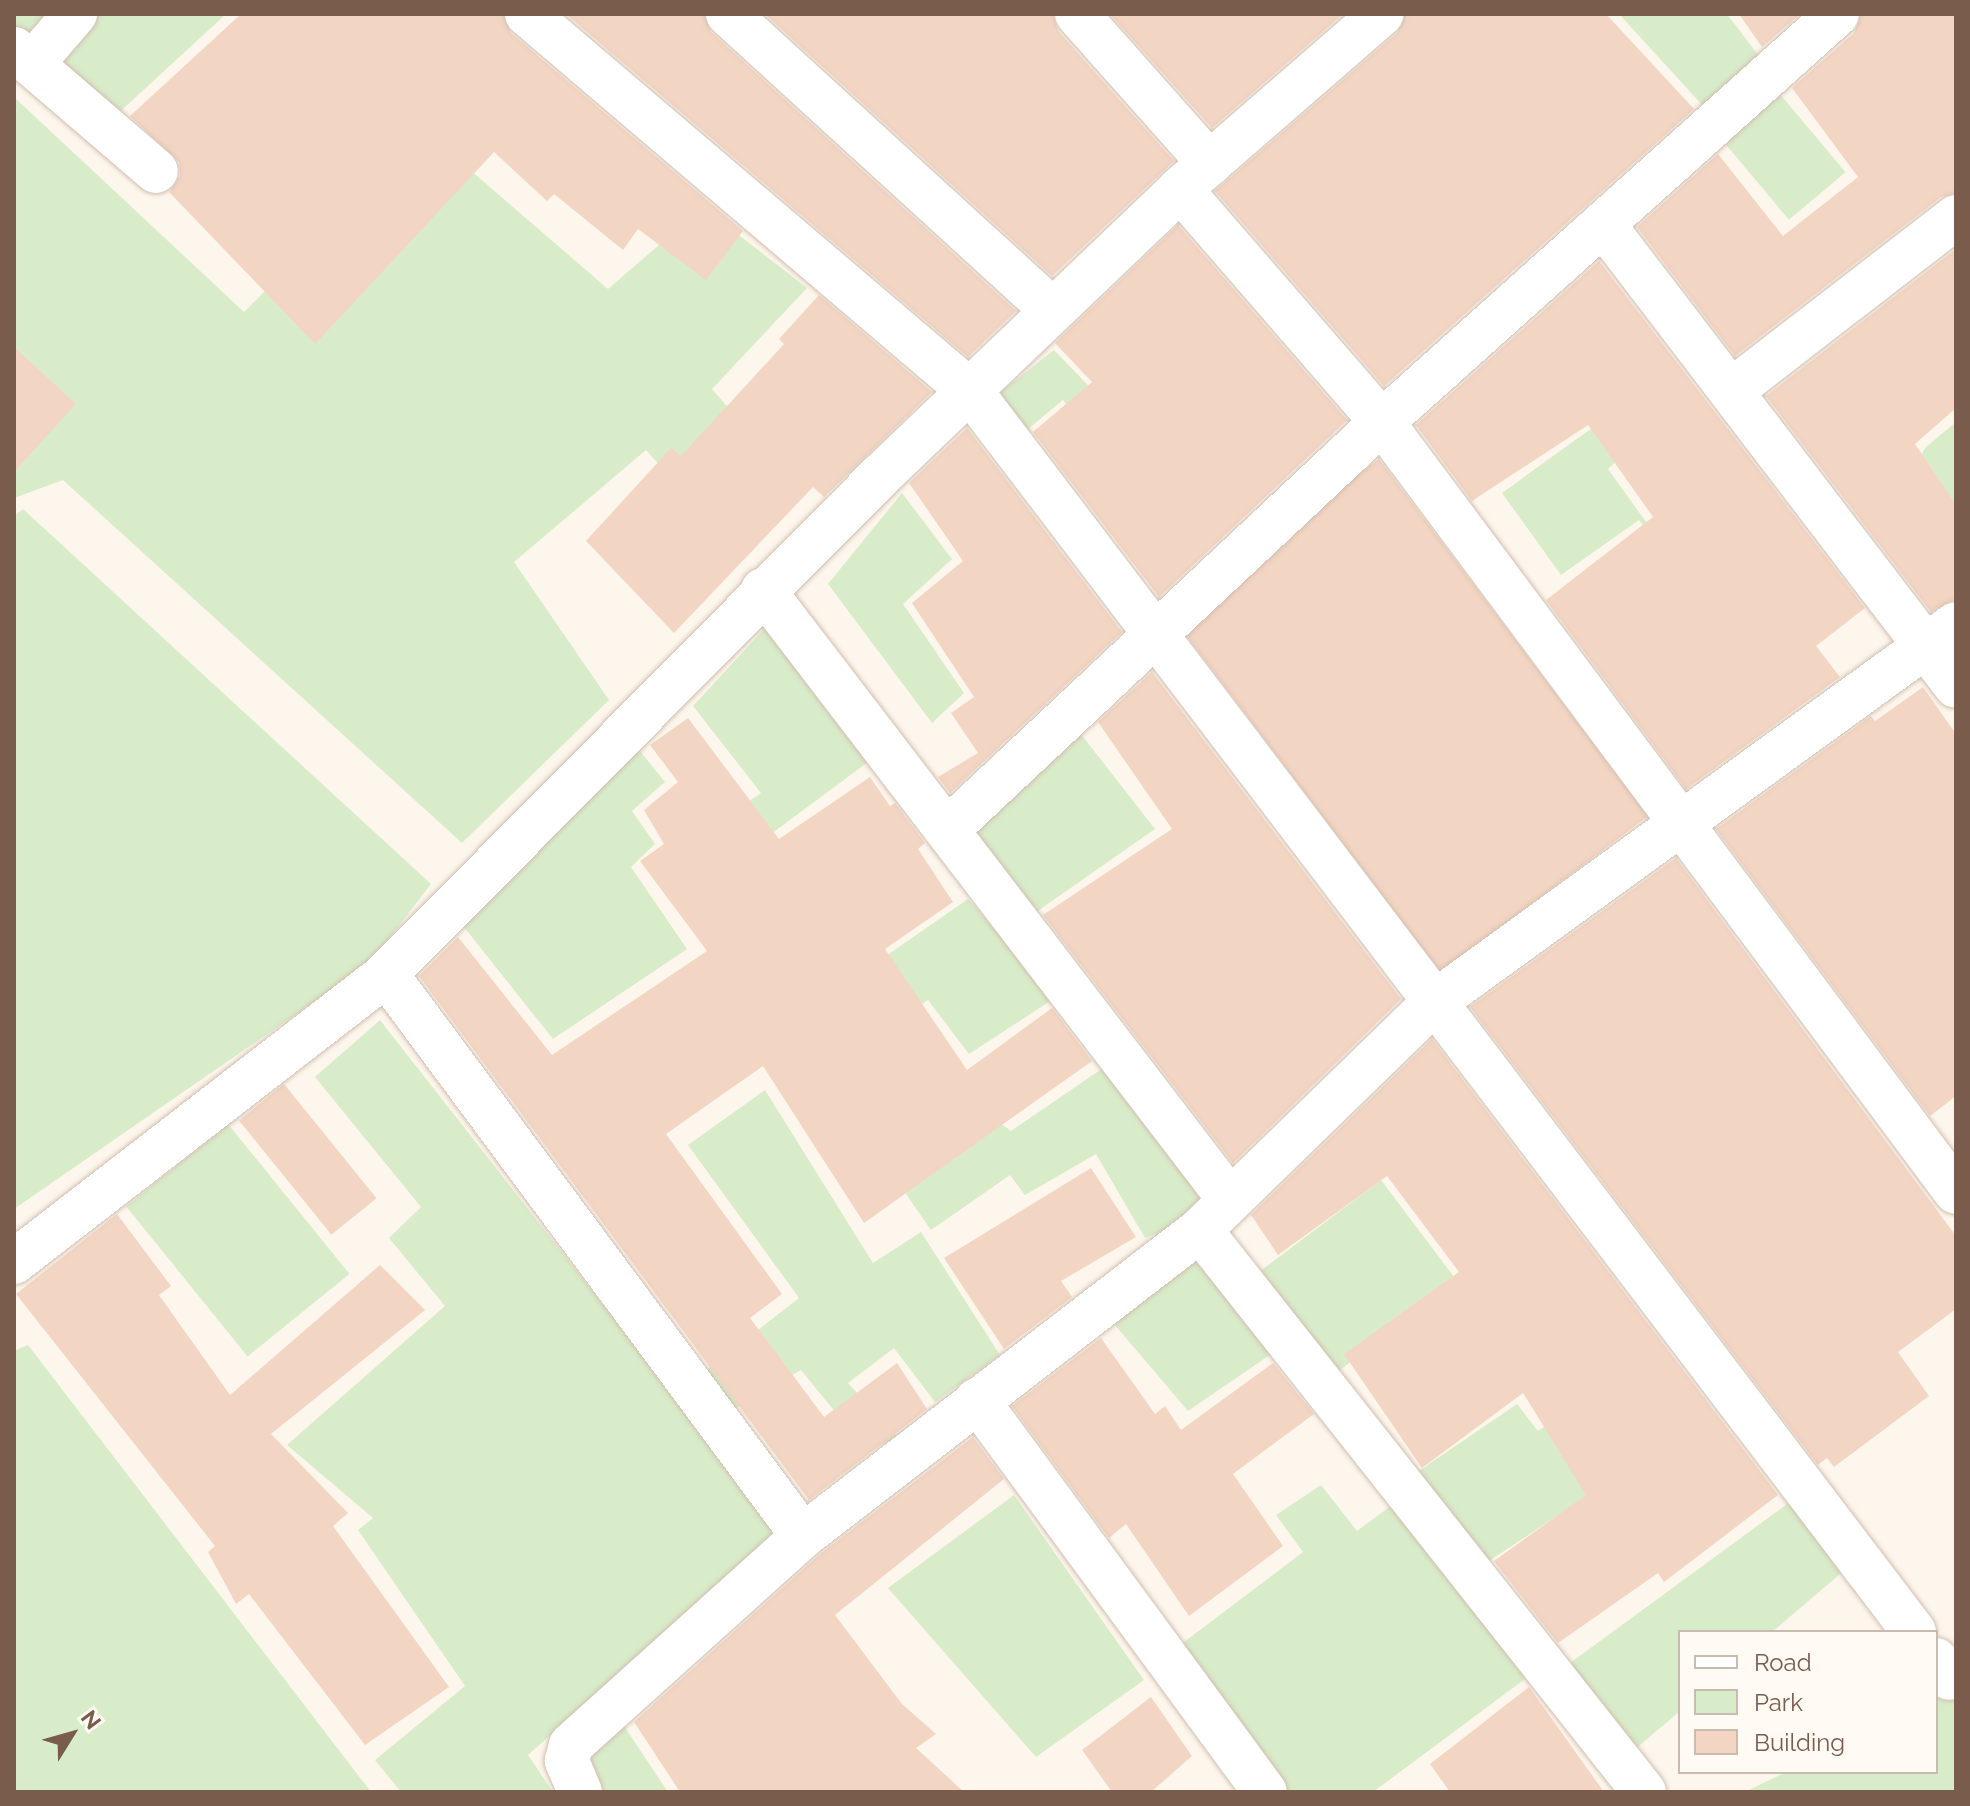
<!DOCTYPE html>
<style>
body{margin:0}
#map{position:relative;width:1970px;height:1806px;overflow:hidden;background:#fdf6ec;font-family:Raleway,sans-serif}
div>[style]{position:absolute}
.green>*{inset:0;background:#d8ecc9;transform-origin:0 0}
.building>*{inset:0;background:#f3d5c3;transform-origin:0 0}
.roads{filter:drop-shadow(0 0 2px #d1beb0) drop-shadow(0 0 2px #d1beb0)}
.minor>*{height:44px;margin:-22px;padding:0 22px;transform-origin:22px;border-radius:22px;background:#fff}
span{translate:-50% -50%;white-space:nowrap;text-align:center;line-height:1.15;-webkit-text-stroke:7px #fffaf3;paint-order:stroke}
.frame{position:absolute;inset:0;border:16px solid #7a5c4d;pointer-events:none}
.legend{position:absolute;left:1678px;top:1630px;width:260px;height:144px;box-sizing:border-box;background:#fffaf3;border:2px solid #cabbb1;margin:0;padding:10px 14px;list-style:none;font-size:24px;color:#7a5c4d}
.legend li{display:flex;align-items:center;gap:16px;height:40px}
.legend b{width:40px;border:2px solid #cabbb1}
.north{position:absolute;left:32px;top:1694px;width:80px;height:80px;-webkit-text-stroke:6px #fffaf3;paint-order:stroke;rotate:53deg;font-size:22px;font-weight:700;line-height:32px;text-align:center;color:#7a5c4d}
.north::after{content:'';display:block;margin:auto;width:28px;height:36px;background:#7a5c4d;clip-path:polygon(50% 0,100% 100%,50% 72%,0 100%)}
</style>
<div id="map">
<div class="green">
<i style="clip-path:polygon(14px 14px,60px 14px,31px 47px,14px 33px)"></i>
<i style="clip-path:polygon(91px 14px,226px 14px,112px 119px,48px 62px)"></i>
<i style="clip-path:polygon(1619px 14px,1727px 14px,1762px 60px,1705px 108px)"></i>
<i style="left:1780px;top:94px;width:102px;height:74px;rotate:50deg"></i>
<i style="clip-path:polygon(14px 97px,244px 312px,425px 131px,608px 289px,703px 207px,807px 288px,712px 389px,803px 493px,730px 543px,646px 450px,514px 562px,609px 700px,462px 843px,63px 480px,14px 498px)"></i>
<i style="clip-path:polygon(1054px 350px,1183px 484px,1149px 517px,1063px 400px,1016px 439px,988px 402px)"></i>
<i style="clip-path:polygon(1603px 420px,1628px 451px,1608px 469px,1713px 615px,1639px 520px,1561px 575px,1502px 493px)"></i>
<i style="clip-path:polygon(1956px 422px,1956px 514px,1915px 465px,1926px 447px)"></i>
<i style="clip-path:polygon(902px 493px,952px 559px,903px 604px,964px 693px,932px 723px,828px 584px)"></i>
<i style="clip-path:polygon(23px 509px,431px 884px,370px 963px,14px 1209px,14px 516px)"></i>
<i style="clip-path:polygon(768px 625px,868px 762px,740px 857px,717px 823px,761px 793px,693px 706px)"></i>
<i style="clip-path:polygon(1080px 733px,1155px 829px,1032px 915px,962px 833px)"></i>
<i style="clip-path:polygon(636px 746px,665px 782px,632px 811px,655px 844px,631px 867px,687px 949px,553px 1039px,460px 922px)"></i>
<i style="clip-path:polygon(968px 899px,1055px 998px,969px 1054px,928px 1000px,787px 1088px,752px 1049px)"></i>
<i style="clip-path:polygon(380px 1020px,780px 1531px,528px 1755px,553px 1792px,401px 1792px,375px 1760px,465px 1686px,358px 1530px,373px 1518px,287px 1445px,445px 1306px,389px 1238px,421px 1207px,315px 1077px)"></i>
<i style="clip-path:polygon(1106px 1066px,1206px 1191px,1185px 1223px,1145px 1238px,1096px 1154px,1025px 1195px,1010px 1175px,931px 1230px,894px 1177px,992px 1117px,1011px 1131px)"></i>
<i style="clip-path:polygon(765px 1090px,873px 1263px,921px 1232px,1000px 1355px,935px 1402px,894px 1348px,848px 1383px,898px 1437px,867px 1451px,801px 1370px,726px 1414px,701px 1374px,799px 1298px,688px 1145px)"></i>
<i style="left:228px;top:1124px;width:193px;height:131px;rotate:51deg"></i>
<i style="left:1381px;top:1180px;width:127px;height:163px;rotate:53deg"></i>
<i style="clip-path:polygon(1202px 1253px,1277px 1350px,1188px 1411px,1109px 1318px)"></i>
<i style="clip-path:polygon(28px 1345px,371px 1792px,14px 1792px,14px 1351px)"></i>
<i style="clip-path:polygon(1517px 1404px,1538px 1431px,1565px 1413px,1613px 1479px,1480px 1567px,1413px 1475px)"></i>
<i style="clip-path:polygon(1321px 1485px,1357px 1531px,1400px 1499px,1533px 1673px,1373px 1792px,1287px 1792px,1180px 1645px,1303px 1552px,1276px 1515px)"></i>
<i style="clip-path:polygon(1014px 1495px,1144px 1680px,1036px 1757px,888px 1588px)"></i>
<i style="clip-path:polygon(1794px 1499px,1847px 1568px,1772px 1632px,1680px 1632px,1680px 1711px,1633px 1751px,1566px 1666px)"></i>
<i style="clip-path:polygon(1956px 1687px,1956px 1792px,1745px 1792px,1786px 1772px,1936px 1772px,1936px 1697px)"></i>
<i style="clip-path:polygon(620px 1720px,668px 1792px,602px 1792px,585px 1767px,589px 1750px)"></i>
</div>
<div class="building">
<i style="clip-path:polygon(241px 14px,503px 14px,511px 33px,743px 231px,706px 280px,638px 229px,623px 250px,554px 194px,547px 201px,494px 152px,315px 344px,169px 192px,180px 176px,179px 162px,130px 116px)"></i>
<i style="clip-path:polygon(566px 14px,704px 14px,711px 32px,1016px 311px,968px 357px)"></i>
<i style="clip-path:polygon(765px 14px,1053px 14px,1058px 31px,1174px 161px,1052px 276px)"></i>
<i style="clip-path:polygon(1110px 14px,1343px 14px,1212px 128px)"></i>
<i style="clip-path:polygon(1405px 14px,1606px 14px,1694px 109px,1384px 386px,1215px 191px,1397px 33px)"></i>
<i style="clip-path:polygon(1739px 14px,1800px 14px,1762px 47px)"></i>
<i style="clip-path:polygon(1861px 14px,1956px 14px,1956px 193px,1941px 197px,1735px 356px,1637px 227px,1718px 154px,1783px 236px,1858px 177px,1792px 88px,1854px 33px)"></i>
<i style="clip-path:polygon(1178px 225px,1347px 420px,1159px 597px,1033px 432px,1092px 382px,1055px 343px)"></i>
<i style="clip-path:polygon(1956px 249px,1956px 408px,1915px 444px,1956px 505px,1956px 599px,1931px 612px,1766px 396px)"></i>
<i style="clip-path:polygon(1599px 261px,1865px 608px,1816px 646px,1840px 677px,1686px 789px,1546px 600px,1653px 517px,1588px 425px,1472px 501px,1416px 425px)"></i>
<i style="clip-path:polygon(819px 295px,932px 392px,824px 497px,813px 487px,674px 633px,586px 541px,671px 448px,681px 456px,784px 344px,779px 339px)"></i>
<i style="clip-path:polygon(14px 347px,76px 404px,14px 472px)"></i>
<i style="clip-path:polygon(967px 428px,1122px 632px,950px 793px,938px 777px,978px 753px,951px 713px,974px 697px,912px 603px,963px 561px,909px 483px)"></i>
<i style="left:1379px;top:459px;width:447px;height:260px;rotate:53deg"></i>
<i style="clip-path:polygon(1152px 672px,1401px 999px,1233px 1163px,1043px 915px,1172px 829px,1098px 722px)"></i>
<i style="clip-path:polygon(1923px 687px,1956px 734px,1956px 1096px,1930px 1116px,1716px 829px,1871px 716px,1875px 721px)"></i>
<i style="clip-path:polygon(688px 718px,779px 839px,870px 777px,890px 806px,895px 803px,925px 843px,918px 849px,953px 902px,885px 949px,967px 1070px,1052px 1008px,1092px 1061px,864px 1223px,763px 1066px,666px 1134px,782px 1294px,750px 1318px,824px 1417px,897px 1363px,927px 1409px,809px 1500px,419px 976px,458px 937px,552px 1055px,707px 951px,640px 861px,664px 844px,644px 810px,678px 782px,650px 745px)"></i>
<i style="clip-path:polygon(1676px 858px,1956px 1236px,1956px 1309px,1898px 1352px,1929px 1396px,1834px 1467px,1827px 1458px,1818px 1465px,1470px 1007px)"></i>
<i style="clip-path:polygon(1432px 1039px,1778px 1495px,1664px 1582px,1658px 1573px,1558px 1643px,1494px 1561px,1586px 1495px,1523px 1393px,1422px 1468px,1344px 1354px,1459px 1272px,1387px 1176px,1278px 1255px,1251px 1215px)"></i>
<i style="left:284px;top:1084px;width:147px;height:58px;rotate:51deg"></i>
<i style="clip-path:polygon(1091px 1168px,1136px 1237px,1061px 1281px,1072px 1297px,1004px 1349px,944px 1258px)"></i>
<i style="clip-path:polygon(117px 1214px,171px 1286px,159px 1295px,230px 1395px,380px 1265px,425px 1310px,271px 1434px,348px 1513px,333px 1526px,449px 1687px,365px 1745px,249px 1594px,236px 1604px,208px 1552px,215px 1546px,16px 1294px)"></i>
<i style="clip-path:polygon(1101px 1338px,1155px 1414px,1165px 1406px,1181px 1430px,1273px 1363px,1314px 1414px,1233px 1474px,1283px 1546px,1189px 1616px,1126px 1524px,1109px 1538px,1012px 1406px)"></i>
<i style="clip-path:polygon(973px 1437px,1004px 1479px,835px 1615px,902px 1704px,936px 1734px,916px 1748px,964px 1792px,680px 1792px,634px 1722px,819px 1555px)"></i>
<i style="clip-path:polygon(1529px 1687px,1604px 1792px,1450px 1792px,1430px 1764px)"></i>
<i style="clip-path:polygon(1151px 1697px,1192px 1756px,1151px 1792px,1112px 1792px,1082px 1750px)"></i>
</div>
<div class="roads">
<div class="minor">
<i style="left:527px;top:14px;width:585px;rotate:40.42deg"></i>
<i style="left:972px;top:393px;width:1556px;rotate:52.75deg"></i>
<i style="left:728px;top:14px;width:439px;rotate:42.4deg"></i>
<i style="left:1077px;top:14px;width:200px;rotate:48.4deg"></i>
<i style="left:14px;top:49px;width:187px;rotate:40.7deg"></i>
<i style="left:32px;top:64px;width:66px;rotate:-49.3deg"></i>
<i style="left:1180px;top:189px;width:308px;rotate:49.1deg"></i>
<i style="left:1382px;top:422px;width:960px;rotate:53.3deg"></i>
<i style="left:1603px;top:224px;width:581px;rotate:52.62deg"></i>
<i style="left:1731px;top:391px;width:284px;rotate:-37.7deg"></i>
<i style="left:763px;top:590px;width:768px;rotate:52.56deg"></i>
<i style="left:948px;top:829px;width:595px;rotate:-43.16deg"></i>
<i style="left:1382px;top:422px;width:611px;rotate:-41.88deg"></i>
<i style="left:386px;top:974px;width:700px;rotate:53.42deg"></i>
<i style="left:1200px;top:1230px;width:716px;rotate:51.69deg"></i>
<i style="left:14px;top:1262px;width:470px;rotate:-37.7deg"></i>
<i style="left:386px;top:974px;width:699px;rotate:-45.23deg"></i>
<i style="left:878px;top:478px;width:418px;rotate:-43.7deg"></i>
<i style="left:1180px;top:189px;width:267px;rotate:-41deg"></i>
<i style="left:977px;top:1400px;width:486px;rotate:53.7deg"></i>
<i style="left:1936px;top:1660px;width:22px;rotate:54deg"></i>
<i style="left:580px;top:1792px;width:34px;rotate:-113deg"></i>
<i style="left:567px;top:1761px;width:16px;rotate:-76deg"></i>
<i style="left:571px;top:1745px;width:312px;rotate:-42deg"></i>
<i style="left:803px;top:1536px;width:501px;rotate:-37.62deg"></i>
<i style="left:1200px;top:1230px;width:324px;rotate:-44.2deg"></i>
<i style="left:1432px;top:1004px;width:647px;rotate:-35.95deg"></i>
</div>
</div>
<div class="frame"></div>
<ul class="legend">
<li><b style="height:10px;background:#fff"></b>Road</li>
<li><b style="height:22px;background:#d8ecc9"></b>Park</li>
<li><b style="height:22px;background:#f3d5c3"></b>Building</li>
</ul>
<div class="north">N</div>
</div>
